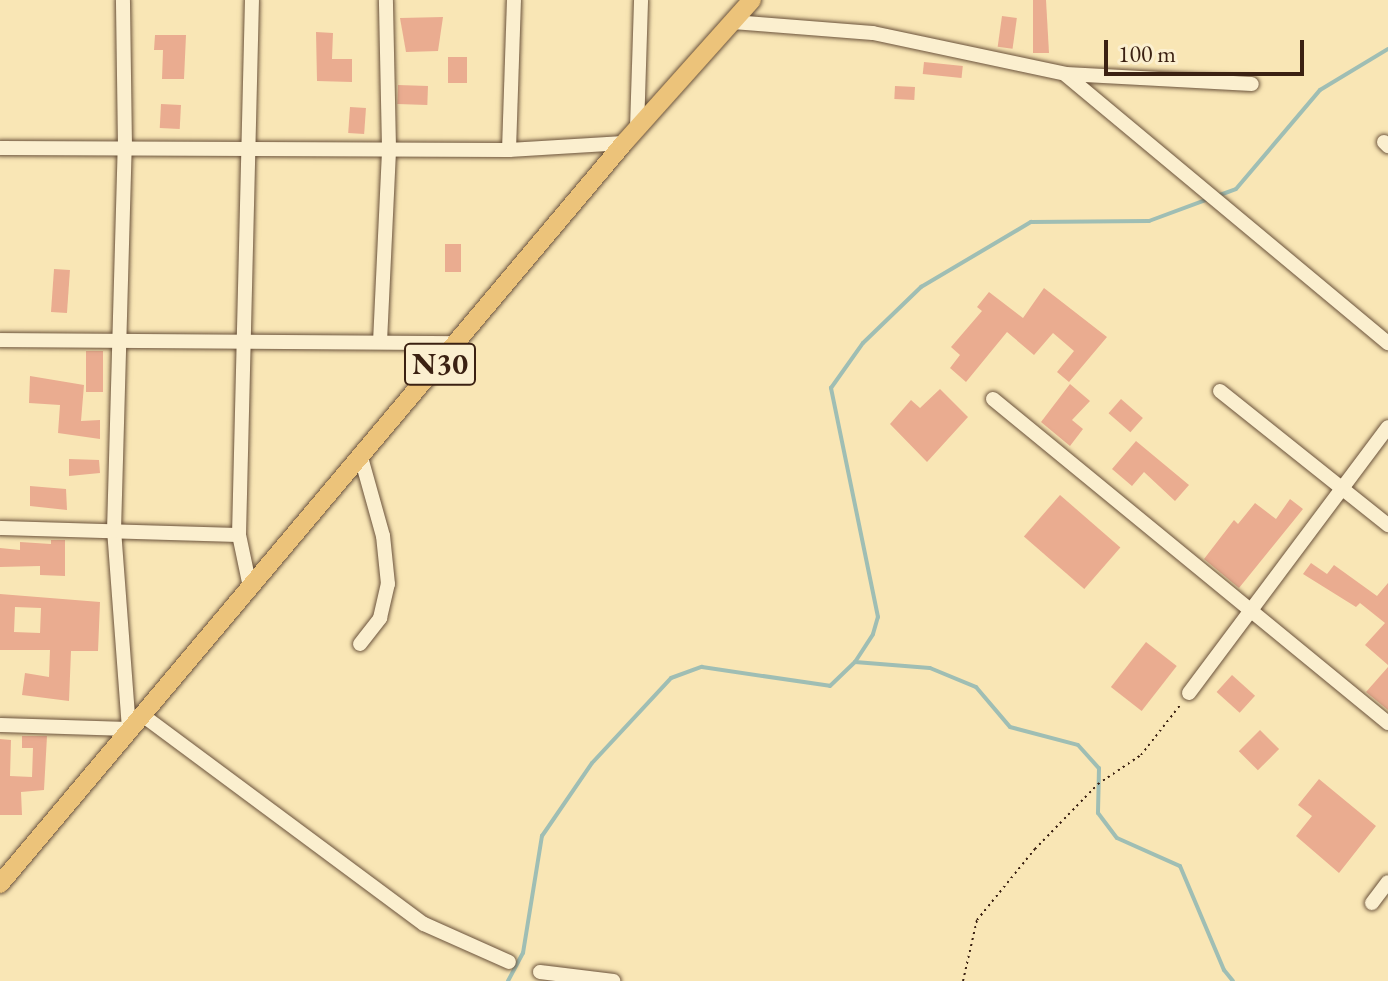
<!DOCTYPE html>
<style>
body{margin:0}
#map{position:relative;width:1388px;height:981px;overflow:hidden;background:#f9e6b5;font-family:"EB Garamond",serif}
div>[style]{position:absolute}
.stream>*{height:4px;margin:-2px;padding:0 2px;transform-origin:2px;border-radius:2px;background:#9fbeb4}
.building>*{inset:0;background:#eaac90;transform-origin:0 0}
.path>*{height:2px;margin-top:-1px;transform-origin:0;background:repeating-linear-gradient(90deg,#3b2112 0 2px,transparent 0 6px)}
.roads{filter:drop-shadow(0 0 2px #6a523b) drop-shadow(0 0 2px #6a523b)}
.minor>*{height:14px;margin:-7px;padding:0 7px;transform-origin:7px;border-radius:7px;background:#fbefcf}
.major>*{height:18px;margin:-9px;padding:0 9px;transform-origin:9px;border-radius:9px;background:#ecc37a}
span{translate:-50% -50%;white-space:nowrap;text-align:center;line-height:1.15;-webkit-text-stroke:7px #fbefcf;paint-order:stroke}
.shield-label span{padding:2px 6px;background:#fbefcf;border:2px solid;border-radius:6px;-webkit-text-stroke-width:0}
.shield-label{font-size:30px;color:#3b2112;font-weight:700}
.scale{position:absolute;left:1104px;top:40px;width:200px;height:36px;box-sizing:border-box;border:4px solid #3b2112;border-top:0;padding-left:10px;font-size:24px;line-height:28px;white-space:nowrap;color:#3b2112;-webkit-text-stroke:6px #fbefcf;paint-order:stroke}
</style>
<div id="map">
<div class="stream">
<i style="left:1217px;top:196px;width:20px;rotate:-20deg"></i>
<i style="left:1236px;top:189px;width:130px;rotate:-49.7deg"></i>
<i style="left:1320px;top:90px;width:79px;rotate:-31.1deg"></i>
<i style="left:855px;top:662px;width:75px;rotate:4.6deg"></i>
<i style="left:930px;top:668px;width:50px;rotate:22.4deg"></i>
<i style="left:976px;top:687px;width:52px;rotate:49.6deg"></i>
<i style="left:1010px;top:727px;width:70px;rotate:14.8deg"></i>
<i style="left:1078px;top:745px;width:31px;rotate:48deg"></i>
<i style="left:1099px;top:768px;width:45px;rotate:91.3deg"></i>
<i style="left:1098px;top:813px;width:31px;rotate:53deg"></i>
<i style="left:1117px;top:838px;width:69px;rotate:24deg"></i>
<i style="left:1180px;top:866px;width:113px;rotate:67.1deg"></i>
<i style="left:1224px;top:970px;width:14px;rotate:51deg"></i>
<i style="left:508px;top:981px;width:32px;rotate:-62deg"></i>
<i style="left:523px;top:953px;width:119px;rotate:-80.8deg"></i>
<i style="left:542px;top:836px;width:88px;rotate:-55.6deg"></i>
<i style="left:592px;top:763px;width:116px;rotate:-47.1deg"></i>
<i style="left:671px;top:678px;width:33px;rotate:-20deg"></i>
<i style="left:702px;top:667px;width:129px;rotate:8.4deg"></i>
<i style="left:830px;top:686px;width:35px;rotate:-44deg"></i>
<i style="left:855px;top:662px;width:33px;rotate:-57deg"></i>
<i style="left:873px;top:634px;width:18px;rotate:-74deg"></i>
<i style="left:878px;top:617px;width:234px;rotate:-101.6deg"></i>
<i style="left:831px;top:388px;width:55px;rotate:-54.6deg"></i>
<i style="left:863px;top:343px;width:81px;rotate:-44deg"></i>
<i style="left:921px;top:287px;width:128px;rotate:-30.6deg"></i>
<i style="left:1031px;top:222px;width:118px;rotate:-0.5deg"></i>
<i style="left:1149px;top:221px;width:63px;rotate:-20.4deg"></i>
</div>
<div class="building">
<i style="clip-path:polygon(1033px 0,1046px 0,1049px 53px,1033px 53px)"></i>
<i style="left:1002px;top:16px;width:15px;height:31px;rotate:8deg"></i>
<i style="clip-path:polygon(443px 17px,438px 51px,406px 52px,400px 18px)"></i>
<i style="clip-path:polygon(316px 32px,333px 33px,332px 59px,352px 59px,352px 82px,317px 81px)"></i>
<i style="clip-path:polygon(155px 35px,186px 35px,184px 79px,162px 79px,163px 50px,154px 50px)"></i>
<i style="left:448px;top:57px;width:19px;height:26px"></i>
<i style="left:924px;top:62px;width:39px;height:12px;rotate:6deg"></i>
<i style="left:398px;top:85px;width:30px;height:19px;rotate:2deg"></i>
<i style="left:895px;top:86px;width:20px;height:13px;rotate:3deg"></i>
<i style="left:161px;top:104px;width:20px;height:24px;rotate:3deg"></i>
<i style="left:350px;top:107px;width:16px;height:26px;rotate:4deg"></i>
<i style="left:445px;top:244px;width:16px;height:28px"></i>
<i style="left:54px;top:269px;width:16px;height:43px;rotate:4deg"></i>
<i style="clip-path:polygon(1044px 288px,1107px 337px,1069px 382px,1057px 372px,1074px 351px,1053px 333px,1034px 355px,1007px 332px,966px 382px,950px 368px,960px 355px,951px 347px,982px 311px,977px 307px,989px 292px,1023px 318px)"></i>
<i style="left:86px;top:351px;width:17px;height:41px"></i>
<i style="clip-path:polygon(30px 376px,84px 385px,81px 421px,100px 420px,100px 439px,58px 433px,60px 405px,29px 403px)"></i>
<i style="clip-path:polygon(1070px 384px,1090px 401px,1072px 420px,1083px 429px,1070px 446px,1041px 422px)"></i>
<i style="clip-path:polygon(940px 389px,968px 417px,927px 462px,890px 424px,911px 400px,920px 408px)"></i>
<i style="left:1121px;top:399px;width:29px;height:19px;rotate:41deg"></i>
<i style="clip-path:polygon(1136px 441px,1189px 485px,1175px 501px,1144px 472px,1132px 486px,1112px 469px)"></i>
<i style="clip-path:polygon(69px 459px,99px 460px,100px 473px,69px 476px)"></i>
<i style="clip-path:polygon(30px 486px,66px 489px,67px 510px,30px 506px)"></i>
<i style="left:1060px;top:495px;width:80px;height:55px;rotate:41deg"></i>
<i style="clip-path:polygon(1290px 499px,1303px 509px,1239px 588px,1204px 559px,1234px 520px,1238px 524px,1255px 503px,1276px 519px)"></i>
<i style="clip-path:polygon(51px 540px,65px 540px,65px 576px,40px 575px,40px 566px,0 567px,0 548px,20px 550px,20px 542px,51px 544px)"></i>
<i style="clip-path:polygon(1311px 563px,1327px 574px,1334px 565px,1377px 596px,1388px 583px,1388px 665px,1365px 645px,1385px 623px,1360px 603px,1356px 607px,1303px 574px)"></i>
<i style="clip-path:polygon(evenodd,0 594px,100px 602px,98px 651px,71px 651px,69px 701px,22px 695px,25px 673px,49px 677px,50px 650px,0 650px,0 594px,15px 607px,41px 608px,40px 633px,14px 632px,15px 607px)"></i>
<i style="left:1146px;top:642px;width:39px;height:57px;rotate:38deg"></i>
<i style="clip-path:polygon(1388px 667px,1388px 710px,1366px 692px)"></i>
<i style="left:1232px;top:675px;width:31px;height:23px;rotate:42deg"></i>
<i style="left:1260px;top:730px;width:27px;height:30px;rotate:45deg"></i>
<i style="clip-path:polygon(22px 736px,47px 736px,44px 790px,21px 792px,22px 815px,0 815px,0 739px,11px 740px,10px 776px,32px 777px,33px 748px,22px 748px)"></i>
<i style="clip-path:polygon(1319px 779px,1376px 826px,1339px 873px,1296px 836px,1312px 816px,1298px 805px)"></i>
</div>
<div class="path">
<i style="left:963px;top:981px;width:63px;rotate:-77.1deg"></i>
<i style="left:977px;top:920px;width:92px;rotate:-50.8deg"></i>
<i style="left:1035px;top:849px;width:91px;rotate:-45.9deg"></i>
<i style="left:1098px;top:784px;width:52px;rotate:-34deg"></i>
<i style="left:1141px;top:755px;width:65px;rotate:-51.9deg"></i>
</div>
<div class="roads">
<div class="minor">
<i style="left:733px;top:22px;width:140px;rotate:4.5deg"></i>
<i style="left:873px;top:33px;width:197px;rotate:12deg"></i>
<i style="left:1066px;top:74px;width:186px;rotate:3.1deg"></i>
<i style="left:1066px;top:75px;width:419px;rotate:39.8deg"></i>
<i style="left:637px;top:129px;width:129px;rotate:-88.2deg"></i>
<i style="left:1384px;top:142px;width:6px;rotate:45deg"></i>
<i style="left:0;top:148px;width:509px;rotate:0.23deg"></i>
<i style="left:509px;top:150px;width:115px;rotate:-3.5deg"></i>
<i style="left:509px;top:150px;width:150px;rotate:-88.1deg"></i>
<i style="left:0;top:340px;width:459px;rotate:0.4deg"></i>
<i style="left:380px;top:342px;width:194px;rotate:-87.3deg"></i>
<i style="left:389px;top:148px;width:148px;rotate:-91.2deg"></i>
<i style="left:1220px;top:391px;width:215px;rotate:38.6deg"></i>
<i style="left:993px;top:399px;width:511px;rotate:39.36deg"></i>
<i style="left:0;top:528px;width:239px;rotate:1.7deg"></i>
<i style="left:250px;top:587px;width:53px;rotate:-101.9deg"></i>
<i style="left:239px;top:535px;width:535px;rotate:-88.61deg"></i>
<i style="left:360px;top:644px;width:33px;rotate:-52deg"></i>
<i style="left:380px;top:618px;width:35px;rotate:-77deg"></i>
<i style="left:388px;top:584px;width:48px;rotate:-95.9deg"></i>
<i style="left:383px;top:536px;width:82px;rotate:-105.6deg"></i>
<i style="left:1189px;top:693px;width:332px;rotate:-53.2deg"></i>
<i style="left:141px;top:714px;width:352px;rotate:36.6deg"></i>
<i style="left:424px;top:924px;width:93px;rotate:24.1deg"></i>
<i style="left:0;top:725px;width:129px;rotate:1.8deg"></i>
<i style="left:129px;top:729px;width:199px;rotate:-94.3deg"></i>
<i style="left:114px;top:531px;width:384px;rotate:-88.4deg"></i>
<i style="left:125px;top:147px;width:147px;rotate:-90.8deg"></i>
<i style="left:1372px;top:903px;width:26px;rotate:-53deg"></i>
<i style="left:540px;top:972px;width:74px;rotate:7deg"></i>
</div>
<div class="major">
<i style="left:0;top:884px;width:969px;rotate:-49.9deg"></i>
<i style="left:624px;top:143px;width:192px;rotate:-48.2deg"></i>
</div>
</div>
<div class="shield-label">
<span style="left:440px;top:364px">N30</span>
</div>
<div class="scale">100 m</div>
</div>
